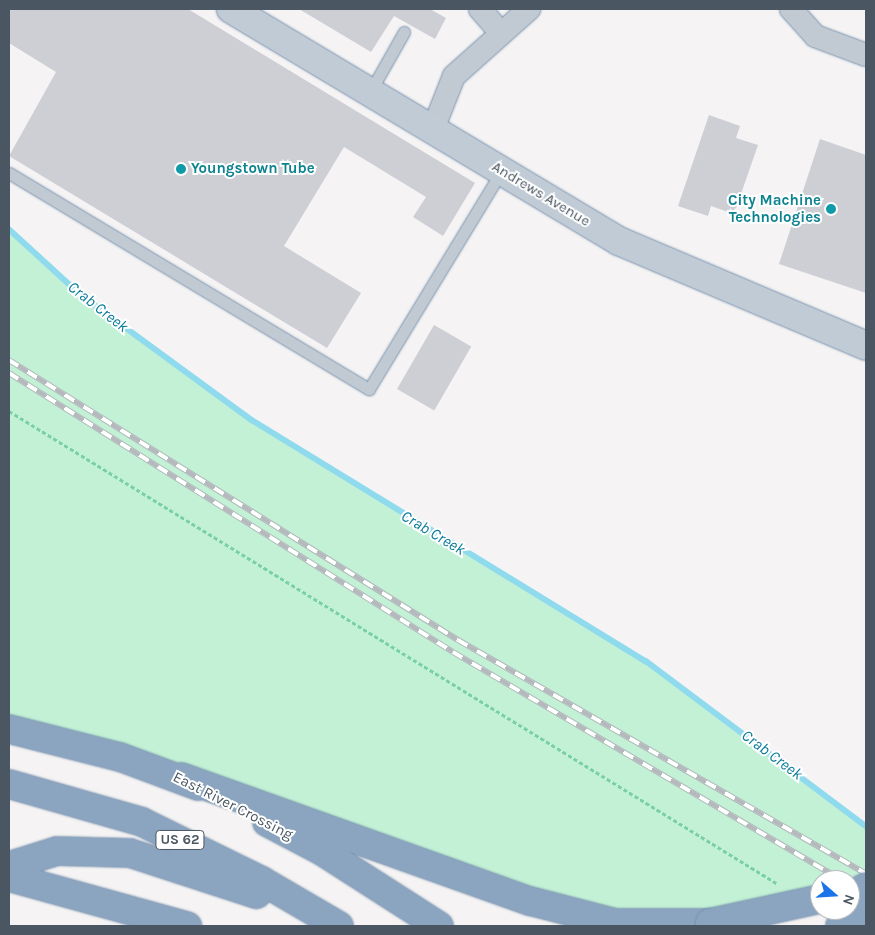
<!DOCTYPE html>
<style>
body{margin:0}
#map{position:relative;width:875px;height:935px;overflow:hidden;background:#f5f3f3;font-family:Karla,sans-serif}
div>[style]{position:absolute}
.green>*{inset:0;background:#c3f1d5}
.stream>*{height:5.5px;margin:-2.75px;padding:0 2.75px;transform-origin:2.75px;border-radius:2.75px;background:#90daee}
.building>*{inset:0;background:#cdcfd5;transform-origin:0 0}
.path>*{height:3px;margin-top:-1.5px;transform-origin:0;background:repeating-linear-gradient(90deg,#7ad0a6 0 4px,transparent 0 6.5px)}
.roads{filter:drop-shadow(0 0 1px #7690ad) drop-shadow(0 0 1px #7690ad)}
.lane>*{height:11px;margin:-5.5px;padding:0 5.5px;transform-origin:5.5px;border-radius:5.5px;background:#c1cad2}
.street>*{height:22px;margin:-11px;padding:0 11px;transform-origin:11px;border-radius:11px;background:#c1cad2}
.secondary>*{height:28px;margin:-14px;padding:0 14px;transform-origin:14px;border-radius:14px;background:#c1cbd6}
.highway>*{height:28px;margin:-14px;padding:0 14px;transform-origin:14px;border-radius:14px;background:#8ba5c1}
.rail>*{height:5.5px;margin-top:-2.75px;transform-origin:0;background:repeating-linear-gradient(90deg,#fff 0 11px,#b5b8bd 0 22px);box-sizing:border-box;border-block:1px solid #b5b8bd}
.bridges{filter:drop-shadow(0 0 1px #7690ad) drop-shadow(0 0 1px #7690ad)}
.highway-bridge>*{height:28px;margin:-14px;padding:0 14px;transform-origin:14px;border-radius:14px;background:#8ba5c1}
.dots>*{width:14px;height:14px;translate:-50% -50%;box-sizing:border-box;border:2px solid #fff;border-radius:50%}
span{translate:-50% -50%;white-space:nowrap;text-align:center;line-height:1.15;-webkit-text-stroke:4px #fff;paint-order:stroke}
.shield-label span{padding:1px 4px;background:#fff;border:1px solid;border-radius:4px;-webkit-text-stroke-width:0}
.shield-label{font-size:14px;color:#4a5661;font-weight:700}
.culture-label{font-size:15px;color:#0d838f;font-weight:700}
.left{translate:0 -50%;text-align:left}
.right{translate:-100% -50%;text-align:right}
.street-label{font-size:15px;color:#4a5661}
.water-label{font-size:16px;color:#0c7c9b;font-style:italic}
.frame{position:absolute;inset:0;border:10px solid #4a5661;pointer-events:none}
.north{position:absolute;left:810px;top:870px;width:50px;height:50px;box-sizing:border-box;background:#fff;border:1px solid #b7bbc0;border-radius:50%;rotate:109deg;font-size:14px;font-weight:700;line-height:20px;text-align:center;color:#4a5661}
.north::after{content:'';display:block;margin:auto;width:18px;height:22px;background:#1a73e8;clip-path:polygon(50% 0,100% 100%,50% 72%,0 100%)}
</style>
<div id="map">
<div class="green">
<i style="clip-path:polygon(9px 229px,81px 295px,252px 420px,646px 661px,866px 826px,866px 885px,850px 890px,850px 880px,820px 880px,820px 899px,615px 923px,9px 729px)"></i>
</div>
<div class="stream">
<i style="left:9px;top:229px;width:98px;rotate:42.5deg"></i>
<i style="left:81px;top:295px;width:212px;rotate:36.2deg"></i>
<i style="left:252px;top:420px;width:462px;rotate:31.5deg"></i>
<i style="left:646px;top:661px;width:275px;rotate:36.9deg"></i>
</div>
<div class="building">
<i style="clip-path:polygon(9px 9px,188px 9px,475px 183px,443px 236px,413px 217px,426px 197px,344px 147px,284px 246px,361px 293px,327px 348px,9px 156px,56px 72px,9px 43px)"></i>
<i style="clip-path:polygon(299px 9px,430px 9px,446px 18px,435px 39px,394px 16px,371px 52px)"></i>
<i style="clip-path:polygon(709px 115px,740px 126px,736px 138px,758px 145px,734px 214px,711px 206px,708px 216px,678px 206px)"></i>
<i style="clip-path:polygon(820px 139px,866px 155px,866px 293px,779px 264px)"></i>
<i style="left:434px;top:325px;width:43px;height:74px;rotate:30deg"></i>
</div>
<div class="path">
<i style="left:9px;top:411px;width:903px;rotate:31.6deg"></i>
</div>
<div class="roads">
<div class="lane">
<i style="left:370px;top:92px;width:69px;rotate:-60.5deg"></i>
<i style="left:9px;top:173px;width:420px;rotate:31deg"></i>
<i style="left:369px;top:389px;width:256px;rotate:-58.7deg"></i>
</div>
<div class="street">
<i style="left:480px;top:9px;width:32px;rotate:49deg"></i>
<i style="left:791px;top:9px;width:36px;rotate:48deg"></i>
<i style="left:815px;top:36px;width:54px;rotate:20.4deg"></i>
<i style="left:433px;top:129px;width:57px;rotate:-68.4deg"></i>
<i style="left:454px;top:76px;width:101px;rotate:-41.8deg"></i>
</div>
<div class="secondary">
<i style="left:231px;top:9px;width:452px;rotate:30.9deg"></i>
<i style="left:619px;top:241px;width:268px;rotate:23deg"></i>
</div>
<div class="highway">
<i style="left:9px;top:729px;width:114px;rotate:14.2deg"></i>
<i style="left:120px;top:757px;width:83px;rotate:20.4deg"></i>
<i style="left:181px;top:777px;width:370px;rotate:19.6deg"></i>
<i style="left:530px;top:901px;width:88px;rotate:14.5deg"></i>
<i style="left:615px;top:923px;width:95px"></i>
<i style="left:9px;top:784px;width:138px;rotate:15.9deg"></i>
<i style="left:142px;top:822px;width:134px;rotate:26.2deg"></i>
<i style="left:262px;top:881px;width:89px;rotate:30.3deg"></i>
<i style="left:267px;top:822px;width:62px;rotate:27.8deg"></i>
<i style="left:322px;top:851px;width:139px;rotate:32.7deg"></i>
<i style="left:9px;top:866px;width:50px;rotate:-17.4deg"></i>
<i style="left:57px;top:851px;width:73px;rotate:1.6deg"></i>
<i style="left:130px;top:853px;width:133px;rotate:18deg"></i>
<i style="left:9px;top:877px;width:185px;rotate:15.4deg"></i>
</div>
</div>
<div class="rail">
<i style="left:9px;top:360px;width:529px;rotate:31.95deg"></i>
<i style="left:458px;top:640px;width:470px;rotate:29.8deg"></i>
<i style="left:9px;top:373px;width:524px;rotate:32.14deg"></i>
<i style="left:453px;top:652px;width:450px;rotate:30.4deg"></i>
<i style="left:850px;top:885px;width:19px;rotate:32deg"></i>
</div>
<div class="bridges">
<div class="highway-bridge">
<i style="left:850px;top:896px;width:18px;rotate:-29deg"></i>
<i style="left:710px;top:923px;width:113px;rotate:-12.3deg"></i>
<i style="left:840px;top:926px;width:30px;rotate:-30deg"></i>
</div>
</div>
<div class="dots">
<i style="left:181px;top:169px;background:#0f9aa8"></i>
<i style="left:831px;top:209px;background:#0f9aa8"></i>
</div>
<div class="shield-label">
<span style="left:180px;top:840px">US 62</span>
</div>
<div class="culture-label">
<span class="left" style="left:191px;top:169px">Youngstown Tube</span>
<span class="right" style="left:821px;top:209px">City Machine<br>Technologies</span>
</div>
<div class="street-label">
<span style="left:541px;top:194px;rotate:31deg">Andrews Avenue</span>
<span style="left:233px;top:806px;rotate:27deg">East River Crossing</span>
</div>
<div class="water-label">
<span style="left:98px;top:307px;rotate:38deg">Crab Creek</span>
<span style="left:433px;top:533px;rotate:31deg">Crab Creek</span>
<span style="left:772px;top:755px;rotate:37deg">Crab Creek</span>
</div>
<div class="frame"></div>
<div class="north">N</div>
</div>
